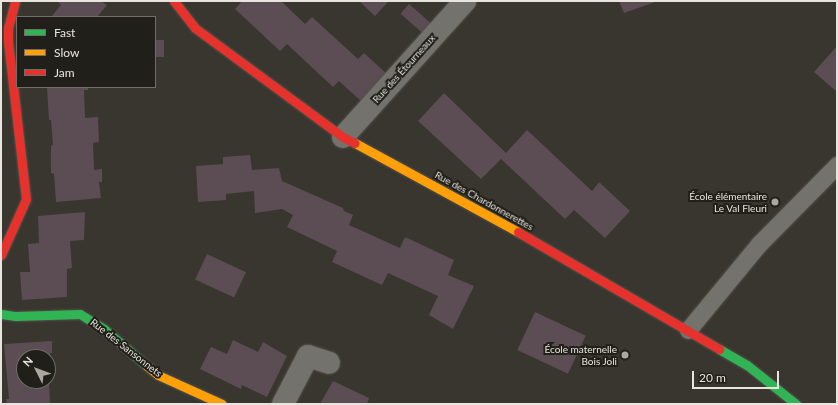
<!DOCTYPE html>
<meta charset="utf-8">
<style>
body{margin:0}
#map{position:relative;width:838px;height:405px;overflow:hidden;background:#38362e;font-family:Lato,sans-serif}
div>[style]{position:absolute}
.building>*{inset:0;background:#5b4d53;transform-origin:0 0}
.roads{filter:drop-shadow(0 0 1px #53524b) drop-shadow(0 0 1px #53524b)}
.lane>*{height:17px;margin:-8.5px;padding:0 8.5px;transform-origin:8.5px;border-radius:8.5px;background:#74726d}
.street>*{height:22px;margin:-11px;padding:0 11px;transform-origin:11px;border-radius:11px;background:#74726d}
.fast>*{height:9px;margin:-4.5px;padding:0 4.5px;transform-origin:4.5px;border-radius:4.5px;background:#30b455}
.slow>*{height:9px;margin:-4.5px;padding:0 4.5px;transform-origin:4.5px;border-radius:4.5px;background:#ff9f0a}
.jam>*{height:9px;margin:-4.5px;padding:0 4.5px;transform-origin:4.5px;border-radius:4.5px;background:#e5322d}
.dots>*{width:11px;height:11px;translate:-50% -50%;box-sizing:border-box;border:2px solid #201f19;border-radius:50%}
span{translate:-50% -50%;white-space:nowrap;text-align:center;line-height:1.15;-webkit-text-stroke:4px #201f19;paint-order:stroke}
.street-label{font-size:10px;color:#e7e5dd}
.poi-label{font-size:10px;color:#e7e5dd}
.right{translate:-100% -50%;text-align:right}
.frame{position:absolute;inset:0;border:2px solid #e7e5dd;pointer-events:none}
.legend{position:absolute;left:16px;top:16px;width:140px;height:72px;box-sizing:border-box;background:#201f19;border:1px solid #706e67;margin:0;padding:5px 7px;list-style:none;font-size:12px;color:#e7e5dd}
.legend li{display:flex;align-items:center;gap:8px;height:20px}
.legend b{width:20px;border:1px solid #706e67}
.north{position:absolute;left:16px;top:349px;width:40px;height:40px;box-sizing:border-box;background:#201f19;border:1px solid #706e67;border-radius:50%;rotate:312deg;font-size:11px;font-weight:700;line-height:16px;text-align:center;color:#e7e5dd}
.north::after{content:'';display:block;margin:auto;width:14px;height:18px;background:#aaa8a0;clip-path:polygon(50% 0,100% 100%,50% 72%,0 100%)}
.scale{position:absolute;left:692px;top:371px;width:87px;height:18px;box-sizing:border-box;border:2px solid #e7e5dd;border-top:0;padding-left:5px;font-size:12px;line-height:14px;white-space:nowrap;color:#e7e5dd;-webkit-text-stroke:3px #201f19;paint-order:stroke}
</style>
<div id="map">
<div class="building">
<i style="clip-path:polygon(59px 1px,101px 1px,107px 5px,97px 17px,51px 17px,61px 5px,58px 2px)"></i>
<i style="clip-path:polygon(242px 1px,281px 1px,305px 24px,312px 17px,358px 59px,364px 53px,387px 74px,362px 102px,339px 81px,333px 87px,287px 44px,280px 51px,235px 9px)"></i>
<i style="clip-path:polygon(359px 1px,389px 1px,375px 16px)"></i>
<i style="clip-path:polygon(619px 1px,658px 1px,624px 13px)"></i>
<i style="left:409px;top:4px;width:33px;height:13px;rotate:41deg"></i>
<i style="left:155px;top:40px;width:9px;height:17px"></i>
<i style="clip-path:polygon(837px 46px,837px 92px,814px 72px)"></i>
<i style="clip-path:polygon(47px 87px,88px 87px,88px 90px,84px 90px,85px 118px,98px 117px,99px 142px,93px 143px,94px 170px,102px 169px,102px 182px,99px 182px,101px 198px,56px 202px,54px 174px,51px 173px,51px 146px,53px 145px,51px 120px,49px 120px)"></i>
<i style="clip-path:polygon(444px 93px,506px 153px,527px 130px,592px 191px,599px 182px,630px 211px,605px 238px,574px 210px,565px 219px,501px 159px,481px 179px,418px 121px)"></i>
<i style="clip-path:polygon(250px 155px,252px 170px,279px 168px,282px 181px,343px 208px,344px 211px,353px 215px,349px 225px,400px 248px,405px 237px,454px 260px,448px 275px,474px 286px,453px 329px,429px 315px,438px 296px,388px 273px,382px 285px,332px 262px,337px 251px,287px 227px,293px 215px,282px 209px,255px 213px,254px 191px,226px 194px,226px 200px,198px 202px,196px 166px,223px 164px,223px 157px)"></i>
<i style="clip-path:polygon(85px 212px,84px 240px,70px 241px,72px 268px,67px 269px,67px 297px,22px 300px,20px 272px,30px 272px,28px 244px,39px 243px,38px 216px)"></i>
<i style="left:207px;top:254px;width:43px;height:28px;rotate:25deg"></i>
<i style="left:535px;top:312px;width:56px;height:42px;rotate:25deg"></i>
<i style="clip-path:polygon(233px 340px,258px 352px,263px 342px,287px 356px,267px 397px,242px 385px,241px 389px,200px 369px,211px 347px,227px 354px)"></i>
<i style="clip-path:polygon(52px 341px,52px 353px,50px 353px,52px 369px,48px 370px,48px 357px,24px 357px,24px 381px,49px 381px,50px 404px,7px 404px,6px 399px,9px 399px,4px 344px)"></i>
<i style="clip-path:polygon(333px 381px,369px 398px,367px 404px,320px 404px)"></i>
</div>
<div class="roads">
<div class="lane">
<i style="left:688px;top:330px;width:112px;rotate:-50.5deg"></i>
<i style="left:759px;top:244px;width:111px;rotate:-45.4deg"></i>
</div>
<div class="street">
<i style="left:343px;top:137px;width:183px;rotate:-48.1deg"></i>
<i style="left:283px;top:404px;width:54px;rotate:-62.5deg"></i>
<i style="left:308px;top:356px;width:22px;rotate:18deg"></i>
</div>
<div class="fast">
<i style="left:1px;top:314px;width:15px;rotate:8deg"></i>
<i style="left:16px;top:316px;width:64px;rotate:-1.8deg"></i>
<i style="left:80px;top:314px;width:28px;rotate:32deg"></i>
<i style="left:104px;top:329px;width:57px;rotate:40.7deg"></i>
<i style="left:719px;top:349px;width:32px;rotate:30deg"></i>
<i style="left:747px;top:365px;width:63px;rotate:38.5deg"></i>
</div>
<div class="slow">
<i style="left:355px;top:143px;width:186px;rotate:28.6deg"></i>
<i style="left:147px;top:366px;width:14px;rotate:39deg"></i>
<i style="left:158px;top:375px;width:70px;rotate:24.4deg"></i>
</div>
<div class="jam">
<i style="left:174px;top:1px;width:34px;rotate:52deg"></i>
<i style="left:195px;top:28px;width:184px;rotate:36.4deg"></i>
<i style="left:343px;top:137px;width:13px;rotate:27deg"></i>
<i style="left:518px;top:232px;width:233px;rotate:30.2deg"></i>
<i style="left:1px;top:255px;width:61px;rotate:-65.9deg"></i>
<i style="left:26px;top:199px;width:160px;rotate:-96.5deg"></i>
<i style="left:8px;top:40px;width:12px;rotate:-90deg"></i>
<i style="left:8px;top:28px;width:28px;rotate:-75deg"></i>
</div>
</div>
<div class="dots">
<i style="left:775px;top:202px;background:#aaa8a0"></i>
<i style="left:625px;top:355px;background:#aaa8a0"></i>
</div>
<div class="street-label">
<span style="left:404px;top:69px;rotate:-48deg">Rue des Étourneaux</span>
<span style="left:484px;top:201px;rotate:29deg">Rue des Chardonnerettes</span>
<span style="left:126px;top:348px;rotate:38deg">Rue des Sansonnets</span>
</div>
<div class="poi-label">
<span class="right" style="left:767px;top:202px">École élémentaire<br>Le Val Fleuri</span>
<span class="right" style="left:617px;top:355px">École maternelle<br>Bois Joli</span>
</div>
<div class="frame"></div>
<ul class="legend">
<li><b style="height:5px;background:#30b455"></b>Fast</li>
<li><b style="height:5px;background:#ff9f0a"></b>Slow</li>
<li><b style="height:5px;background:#e5322d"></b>Jam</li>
</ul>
<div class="north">N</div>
<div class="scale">20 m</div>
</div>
